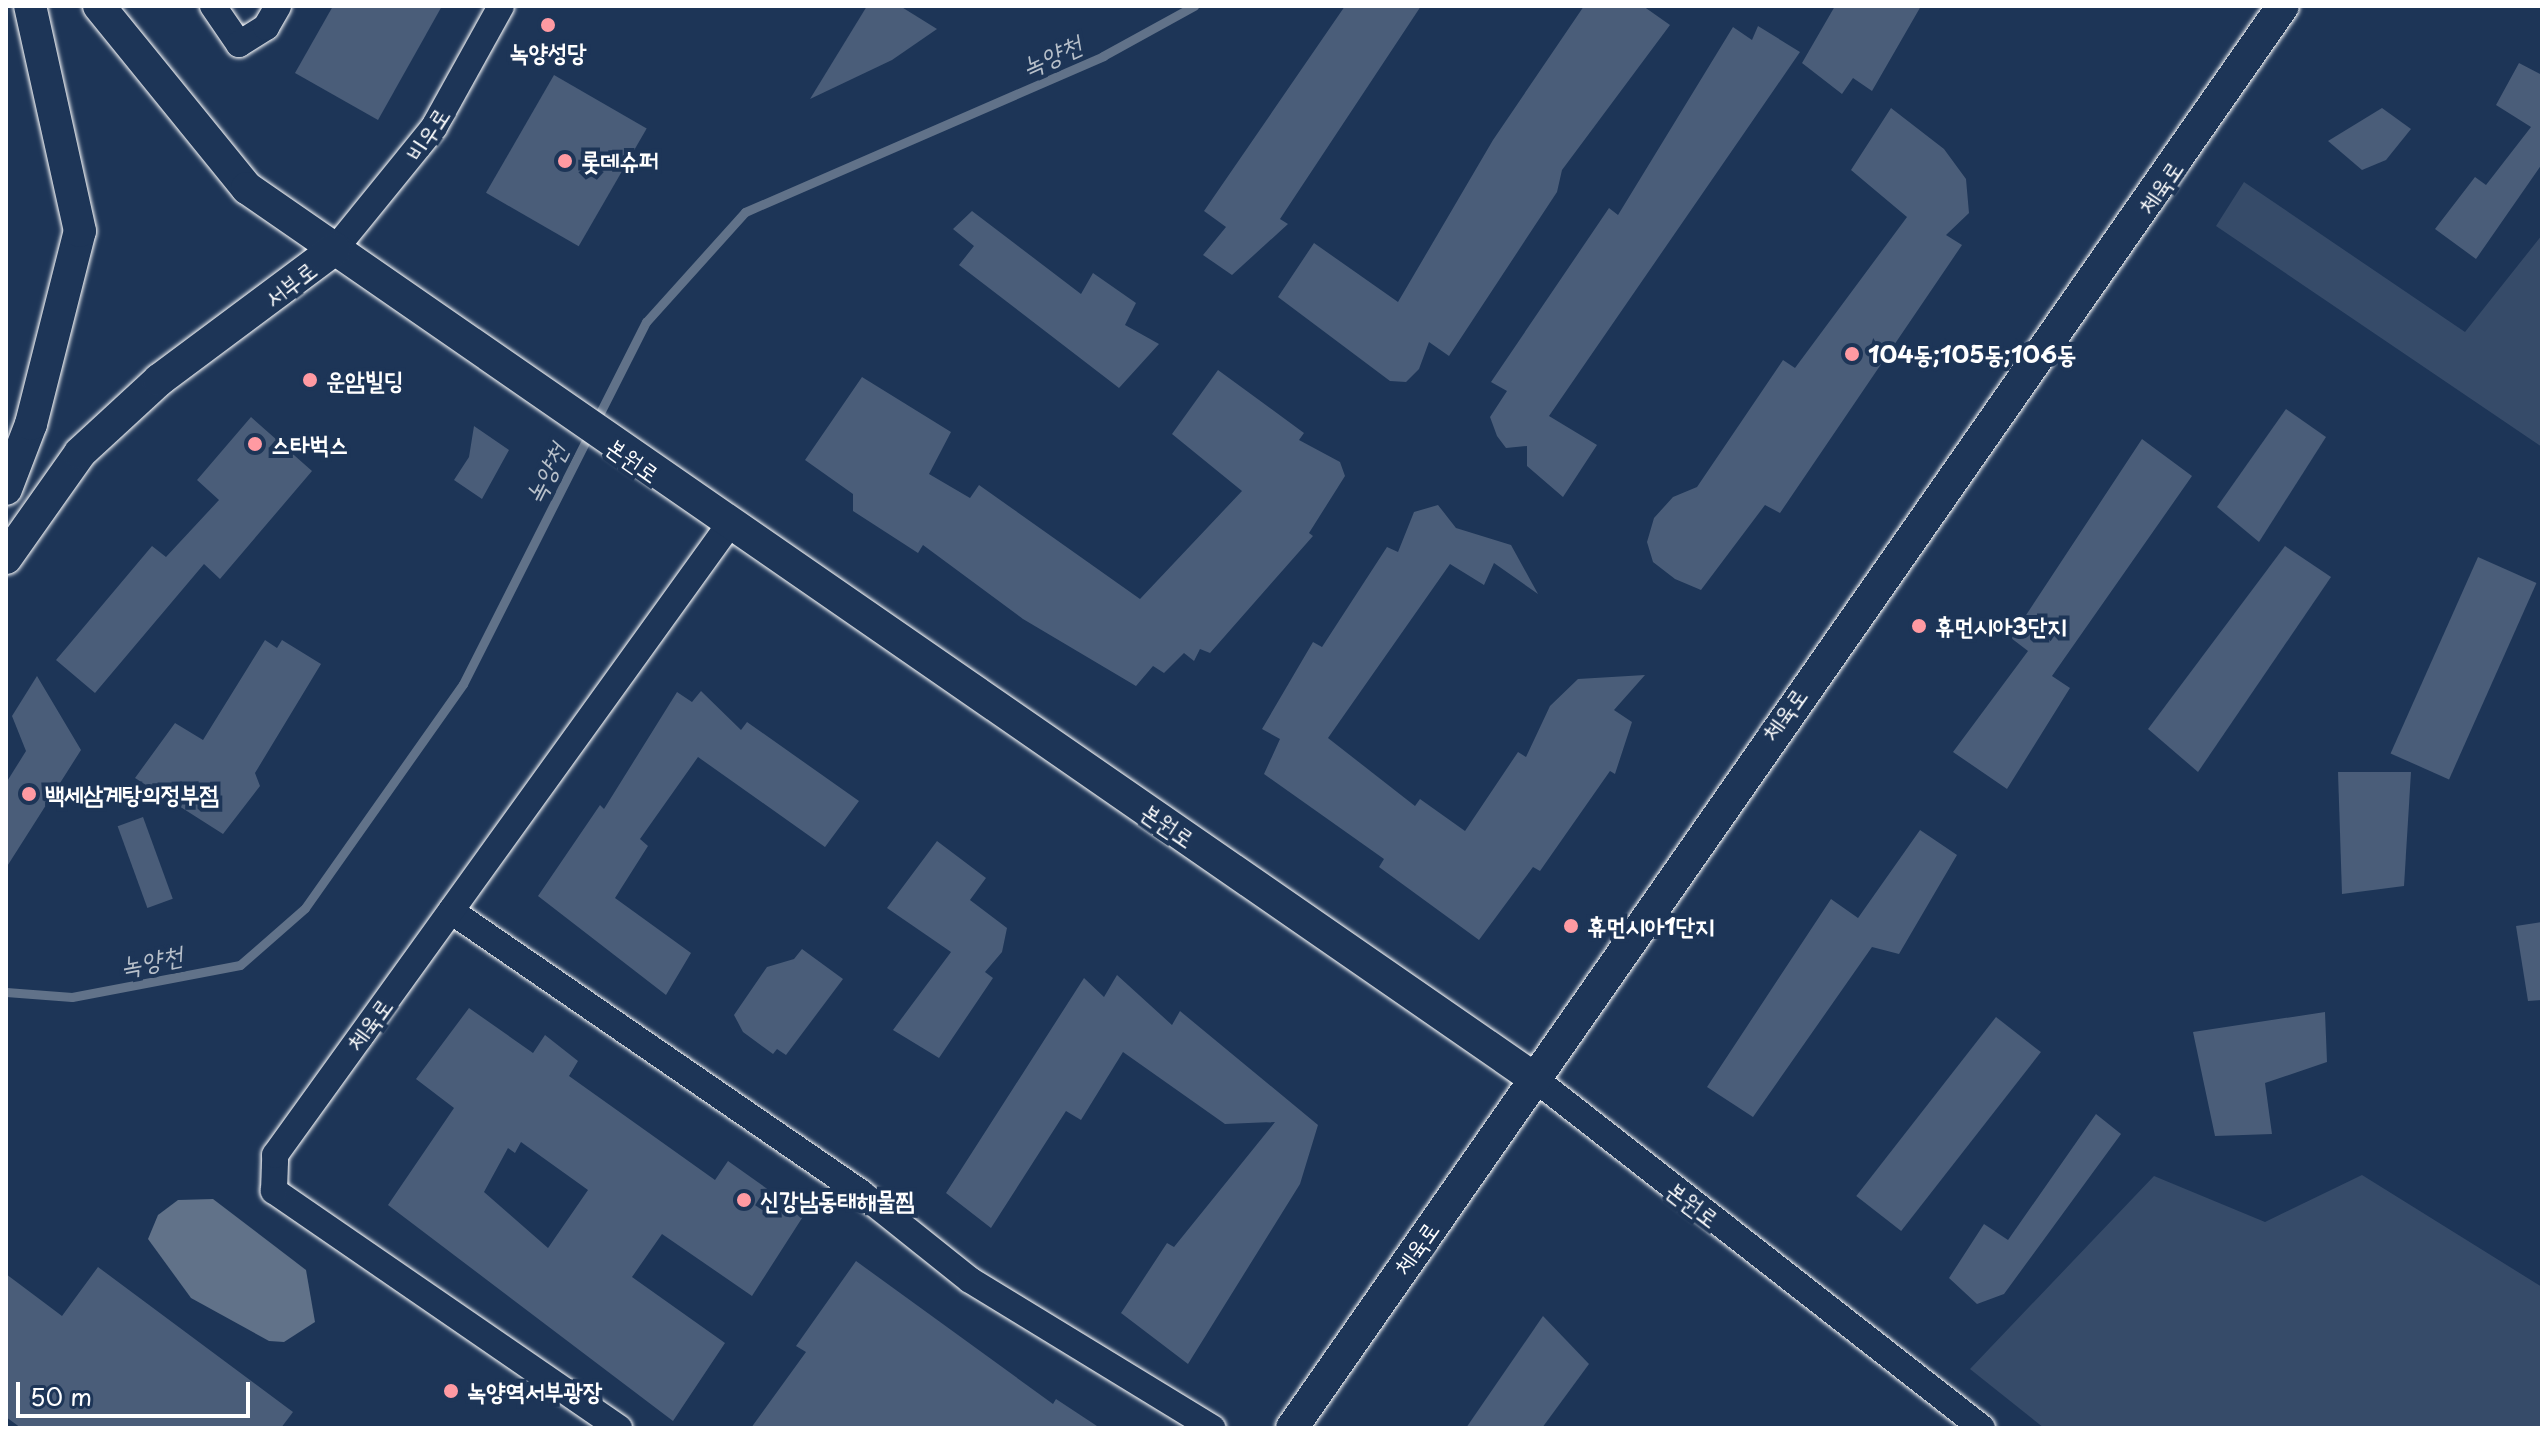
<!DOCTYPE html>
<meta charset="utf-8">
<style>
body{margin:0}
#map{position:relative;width:2548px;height:1434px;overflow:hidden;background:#1d3557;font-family:"Playpen Sans","Poor Story",sans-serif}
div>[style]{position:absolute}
.green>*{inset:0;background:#364b69}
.water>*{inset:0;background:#617289}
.stream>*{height:9px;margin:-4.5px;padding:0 4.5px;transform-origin:4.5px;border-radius:4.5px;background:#617289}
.building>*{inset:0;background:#4a5d79;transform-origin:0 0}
.roads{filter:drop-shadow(0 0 2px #fff) drop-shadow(0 0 2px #fff)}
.minor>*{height:26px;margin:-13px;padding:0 13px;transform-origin:13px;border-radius:13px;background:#1d3557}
.tertiary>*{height:32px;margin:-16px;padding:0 16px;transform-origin:16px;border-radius:16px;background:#1d3557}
.dots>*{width:22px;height:22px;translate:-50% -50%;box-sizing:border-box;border:4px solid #1d3557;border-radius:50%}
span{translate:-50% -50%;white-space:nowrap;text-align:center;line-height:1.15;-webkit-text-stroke:8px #1d3557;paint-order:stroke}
.poi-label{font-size:24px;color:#fff;font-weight:700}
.left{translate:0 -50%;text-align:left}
.street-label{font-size:24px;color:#fff}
.water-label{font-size:26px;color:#b8c0ca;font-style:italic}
.frame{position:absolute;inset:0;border:8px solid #fff;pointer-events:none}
.scale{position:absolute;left:16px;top:1382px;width:234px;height:36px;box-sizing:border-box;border:4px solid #fff;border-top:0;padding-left:10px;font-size:24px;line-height:28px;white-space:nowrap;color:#fff;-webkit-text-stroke:6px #1d3557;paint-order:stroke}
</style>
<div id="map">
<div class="green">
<i style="clip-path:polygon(2244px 182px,2465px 332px,2542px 235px,2542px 447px,2216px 226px)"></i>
<i style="clip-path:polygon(2362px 1175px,2542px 1287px,2542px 1428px,2044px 1428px,1970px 1369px,2154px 1176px,2265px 1222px)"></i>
</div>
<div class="water">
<i style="clip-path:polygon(213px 1199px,306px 1270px,315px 1322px,284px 1342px,269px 1341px,191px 1298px,148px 1239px,158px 1215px,178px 1200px)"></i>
</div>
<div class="stream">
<i style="left:6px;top:992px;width:66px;rotate:4.3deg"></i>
<i style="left:72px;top:997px;width:171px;rotate:-10.8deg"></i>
<i style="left:240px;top:965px;width:86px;rotate:-41.2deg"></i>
<i style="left:305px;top:908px;width:274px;rotate:-54.8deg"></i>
<i style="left:463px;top:684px;width:406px;rotate:-63.2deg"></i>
<i style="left:646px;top:322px;width:148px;rotate:-48deg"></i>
<i style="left:745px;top:212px;width:391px;rotate:-23.5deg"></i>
<i style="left:1103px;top:56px;width:104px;rotate:-28.8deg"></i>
</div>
<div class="building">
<i style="clip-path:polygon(333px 6px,442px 6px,378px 120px,295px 73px)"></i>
<i style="clip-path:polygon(867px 6px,900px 6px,937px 29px,892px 60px,810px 99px)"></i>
<i style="clip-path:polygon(1345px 6px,1421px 6px,1280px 219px,1288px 224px,1232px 275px,1203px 255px,1226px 227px,1204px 211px)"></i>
<i style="clip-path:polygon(1584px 6px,1643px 6px,1670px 25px,1562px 170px,1557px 192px,1449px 356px,1429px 342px,1419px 369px,1406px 382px,1390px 381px,1278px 297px,1314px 243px,1398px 302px,1493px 140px)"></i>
<i style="clip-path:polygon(1835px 6px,1921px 6px,1872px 91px,1853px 78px,1842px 94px,1802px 63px)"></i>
<i style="clip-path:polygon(1758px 26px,1800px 52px,1549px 416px,1597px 445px,1563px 497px,1527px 466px,1527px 446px,1506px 448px,1497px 436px,1490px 417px,1507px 391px,1491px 382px,1609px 208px,1618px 215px,1733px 27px,1752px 40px)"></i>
<i style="clip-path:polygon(2519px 63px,2542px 75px,2542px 164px,2476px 259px,2435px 229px,2475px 177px,2486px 185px,2531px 127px,2496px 105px)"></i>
<i style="left:554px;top:75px;width:107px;height:136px;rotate:30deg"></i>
<i style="clip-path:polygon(1891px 108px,1944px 149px,1966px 179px,1969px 213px,1946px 235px,1962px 245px,1780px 513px,1765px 505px,1701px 590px,1675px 579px,1653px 562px,1647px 542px,1654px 518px,1673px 497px,1697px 487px,1783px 360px,1795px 368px,1907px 217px,1851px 170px)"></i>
<i style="clip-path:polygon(2382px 108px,2411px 129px,2386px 160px,2362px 170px,2328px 141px)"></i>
<i style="clip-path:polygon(972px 211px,1081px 294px,1093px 273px,1136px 303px,1125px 325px,1159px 344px,1119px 388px,959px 265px,974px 246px,953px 229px)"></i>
<i style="clip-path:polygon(1218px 370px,1304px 433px,1299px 440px,1340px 462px,1345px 476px,1309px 533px,1313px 536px,1210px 653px,1200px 649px,1194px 661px,1184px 653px,1164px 673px,1153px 666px,1136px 686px,1023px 619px,923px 545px,918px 553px,853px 511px,853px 494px,805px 460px,862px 377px,951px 432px,929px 474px,970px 498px,979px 485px,1140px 599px,1242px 491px,1172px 434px)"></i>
<i style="clip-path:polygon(2286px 409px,2326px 437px,2259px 542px,2217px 507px)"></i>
<i style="clip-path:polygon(251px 417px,312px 471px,220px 579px,204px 564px,95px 693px,56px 660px,152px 546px,166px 557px,219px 500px,197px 480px)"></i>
<i style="clip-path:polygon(474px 426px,509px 450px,482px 499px,454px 480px,469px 457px)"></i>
<i style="clip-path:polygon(2142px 439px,2192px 476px,2052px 676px,2070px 688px,2007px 789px,1953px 752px,2028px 651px,2011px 638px)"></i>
<i style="clip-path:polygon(1438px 505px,1456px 528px,1511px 545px,1538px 594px,1494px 563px,1484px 585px,1450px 564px,1328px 738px,1415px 806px,1420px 799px,1465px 831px,1518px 752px,1526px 757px,1550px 706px,1578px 679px,1645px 675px,1614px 710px,1632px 722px,1615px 774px,1610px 771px,1540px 871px,1533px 867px,1479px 940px,1379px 867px,1384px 859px,1264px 774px,1280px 739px,1262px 729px,1313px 642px,1322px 647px,1387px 547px,1398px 552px,1414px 512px)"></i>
<i style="clip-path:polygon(2285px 546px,2331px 577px,2198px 772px,2148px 729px)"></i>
<i style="left:2478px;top:557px;width:64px;height:215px;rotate:24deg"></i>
<i style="clip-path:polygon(265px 640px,277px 648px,282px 640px,321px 664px,255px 773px,260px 786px,223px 834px,135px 778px,175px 723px,203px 740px)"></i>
<i style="clip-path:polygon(37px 676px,81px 750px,6px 868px,6px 783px,26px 751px,12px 716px)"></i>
<i style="clip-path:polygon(701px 691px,741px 730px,747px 722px,859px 801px,825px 847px,698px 757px,640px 839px,648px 846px,615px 898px,691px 953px,666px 995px,538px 896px,600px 805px,604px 809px,677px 692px,692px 702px)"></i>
<i style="clip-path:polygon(2338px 772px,2411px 772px,2404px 886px,2342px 894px)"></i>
<i style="left:143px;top:817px;width:87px;height:27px;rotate:70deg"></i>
<i style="clip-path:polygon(1920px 830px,1957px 855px,1899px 954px,1872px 947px,1753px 1117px,1707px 1087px,1831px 899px,1858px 918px)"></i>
<i style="clip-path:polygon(937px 841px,986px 878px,970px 900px,1007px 928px,1002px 952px,985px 972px,993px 978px,939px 1058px,893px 1030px,951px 952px,887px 908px)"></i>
<i style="clip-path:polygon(2542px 922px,2542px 1000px,2528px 1001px,2516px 926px)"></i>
<i style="clip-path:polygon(802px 949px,843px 979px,786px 1055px,777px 1049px,773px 1054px,743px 1032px,734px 1015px,767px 967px,794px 959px)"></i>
<i style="clip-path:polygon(1117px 975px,1172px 1025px,1180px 1011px,1318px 1125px,1300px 1184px,1188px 1364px,1121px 1313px,1167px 1243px,1174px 1247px,1275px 1122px,1225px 1124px,1123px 1052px,1081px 1120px,1066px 1111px,991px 1228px,946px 1193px,1084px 978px,1104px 997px)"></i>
<i style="clip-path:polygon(evenodd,469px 1008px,533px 1053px,545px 1035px,578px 1061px,569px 1076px,715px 1180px,728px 1161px,804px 1215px,752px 1296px,662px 1234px,632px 1277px,725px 1343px,673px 1421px,388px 1205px,454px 1108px,416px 1079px,469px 1008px,521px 1142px,588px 1190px,548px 1248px,484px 1192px,508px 1148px,515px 1153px,521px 1142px)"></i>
<i style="clip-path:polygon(2325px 1012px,2327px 1062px,2265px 1083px,2272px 1134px,2215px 1136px,2193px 1032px)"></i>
<i style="left:1996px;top:1017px;width:57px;height:227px;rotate:38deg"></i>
<i style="clip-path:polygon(2096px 1114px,2121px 1134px,2004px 1294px,1977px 1304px,1949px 1278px,1984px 1224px,2008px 1240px)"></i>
<i style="clip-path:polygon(856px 1261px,1053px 1404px,1056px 1399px,1100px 1428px,751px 1428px,806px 1352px,796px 1346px)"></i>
<i style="clip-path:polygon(98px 1267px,293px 1412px,281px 1428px,21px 1428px,6px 1417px,6px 1274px,62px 1316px)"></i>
<i style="clip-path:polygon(1543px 1316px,1589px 1364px,1542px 1428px,1466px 1428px)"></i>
</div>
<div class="roads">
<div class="minor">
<i style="left:213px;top:6px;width:46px;rotate:55.6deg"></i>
<i style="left:239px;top:44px;width:32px;rotate:-32deg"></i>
<i style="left:266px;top:27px;width:24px;rotate:-60deg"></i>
<i style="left:335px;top:249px;width:157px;rotate:-50.9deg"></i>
<i style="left:434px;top:127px;width:138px;rotate:-61deg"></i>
<i style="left:451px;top:911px;width:498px;rotate:34.5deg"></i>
<i style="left:861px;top:1193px;width:139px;rotate:38.6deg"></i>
<i style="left:970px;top:1280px;width:284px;rotate:31.4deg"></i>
<i style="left:1535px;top:1079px;width:567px;rotate:37.98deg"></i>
<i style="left:619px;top:1428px;width:419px;rotate:-145.5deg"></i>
<i style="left:274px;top:1191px;width:36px;rotate:-88deg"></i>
<i style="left:275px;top:1155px;width:777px;rotate:-54.22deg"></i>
</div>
<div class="tertiary">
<i style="left:99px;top:6px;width:235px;rotate:50.9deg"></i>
<i style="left:247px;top:188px;width:1566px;rotate:34.67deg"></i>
<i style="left:6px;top:489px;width:70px;rotate:-69deg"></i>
<i style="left:31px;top:424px;width:199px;rotate:-75.8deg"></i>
<i style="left:80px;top:231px;width:230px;rotate:-102.5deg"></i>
<i style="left:6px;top:558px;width:128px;rotate:-54.8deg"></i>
<i style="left:80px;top:453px;width:108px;rotate:-42.7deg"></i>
<i style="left:159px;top:380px;width:219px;rotate:-36.7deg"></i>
<i style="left:1292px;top:1428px;width:1733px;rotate:-55.13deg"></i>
</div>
</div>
<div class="dots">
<i style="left:548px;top:25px;background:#ff9aa2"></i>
<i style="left:565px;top:161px;background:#ff9aa2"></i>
<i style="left:1852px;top:354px;background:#ff9aa2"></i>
<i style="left:310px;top:380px;background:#ff9aa2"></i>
<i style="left:255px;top:444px;background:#ff9aa2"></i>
<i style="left:1919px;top:626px;background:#ff9aa2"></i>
<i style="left:29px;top:794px;background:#ff9aa2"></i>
<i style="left:1571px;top:926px;background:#ff9aa2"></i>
<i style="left:744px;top:1200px;background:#ff9aa2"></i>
<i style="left:451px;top:1391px;background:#ff9aa2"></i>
</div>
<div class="poi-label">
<span style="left:548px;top:52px">녹양성당</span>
<span class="left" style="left:581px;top:161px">롯데슈퍼</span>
<span class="left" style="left:1868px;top:354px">104동;105동;106동</span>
<span class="left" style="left:326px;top:380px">운암빌딩</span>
<span class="left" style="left:271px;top:444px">스타벅스</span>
<span class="left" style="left:1935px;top:626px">휴먼시아3단지</span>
<span class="left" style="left:45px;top:794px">백세삼계탕의정부점</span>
<span class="left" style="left:1587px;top:926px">휴먼시아1단지</span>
<span class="left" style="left:760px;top:1200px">신강남동태해물찜</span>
<span class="left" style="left:467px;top:1391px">녹양역서부광장</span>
</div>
<div class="street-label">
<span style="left:427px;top:134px;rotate:-57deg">비우로</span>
<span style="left:2160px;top:187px;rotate:-56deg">체육로</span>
<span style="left:290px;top:284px;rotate:-38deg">서부로</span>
<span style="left:633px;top:460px;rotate:35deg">본원로</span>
<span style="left:1784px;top:714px;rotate:-55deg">체육로</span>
<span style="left:1168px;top:825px;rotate:34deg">본원로</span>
<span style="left:369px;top:1024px;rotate:-54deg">체육로</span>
<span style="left:1693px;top:1204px;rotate:37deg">본원로</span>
<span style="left:1416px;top:1248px;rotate:-55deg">체육로</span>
</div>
<div class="water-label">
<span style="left:1051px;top:55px;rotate:-24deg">녹양천</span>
<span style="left:545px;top:473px;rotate:-63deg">녹양천</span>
<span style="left:151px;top:960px;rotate:-11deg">녹양천</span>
</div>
<div class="frame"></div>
<div class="scale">50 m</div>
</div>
